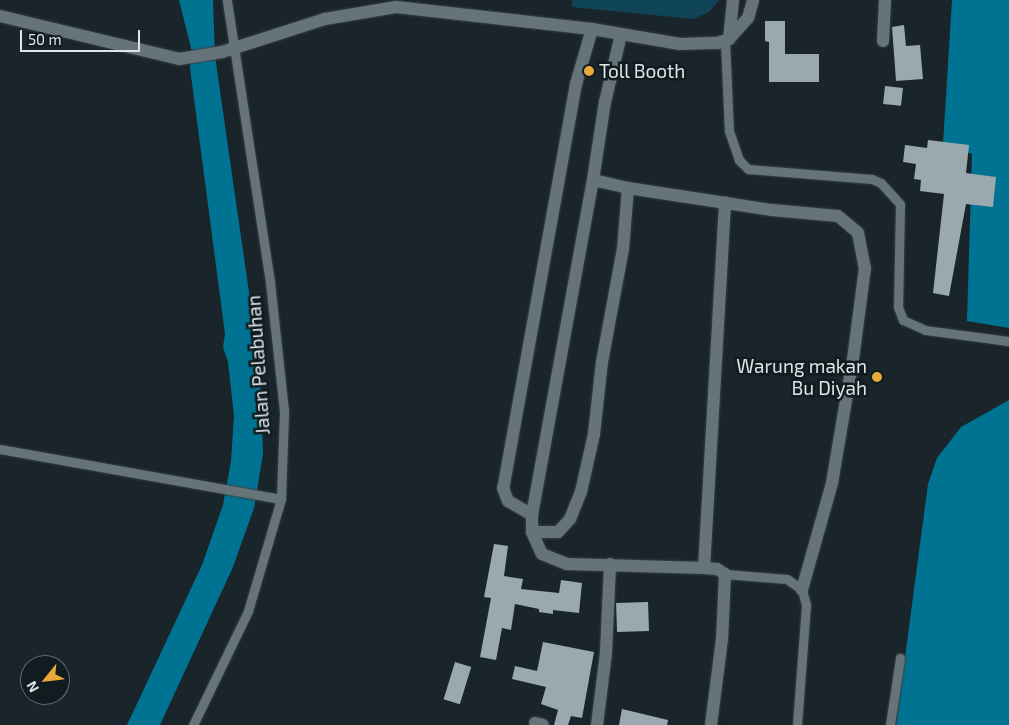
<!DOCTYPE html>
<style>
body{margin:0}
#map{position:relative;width:1009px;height:725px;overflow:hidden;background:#19252a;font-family:"Exo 2",sans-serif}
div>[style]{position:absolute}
.green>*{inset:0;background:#104557}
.water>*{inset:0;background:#017392}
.building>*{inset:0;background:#9aa9af;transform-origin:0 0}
.roads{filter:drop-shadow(0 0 1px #384145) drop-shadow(0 0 1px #384145)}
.lane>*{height:9px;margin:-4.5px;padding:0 4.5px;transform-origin:4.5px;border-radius:4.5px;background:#66747a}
.street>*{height:12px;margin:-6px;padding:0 6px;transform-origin:6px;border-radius:6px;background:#66747a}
.secondary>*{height:12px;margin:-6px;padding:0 6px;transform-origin:6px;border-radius:6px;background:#66747a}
.dots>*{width:14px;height:14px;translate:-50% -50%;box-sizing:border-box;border:2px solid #101c20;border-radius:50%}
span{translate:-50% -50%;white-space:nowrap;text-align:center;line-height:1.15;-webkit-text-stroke:5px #101c20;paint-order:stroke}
.poi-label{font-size:19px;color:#dde4e8}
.left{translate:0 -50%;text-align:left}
.right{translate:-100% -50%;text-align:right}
.street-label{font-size:19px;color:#dde4e8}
.north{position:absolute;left:20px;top:655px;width:50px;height:50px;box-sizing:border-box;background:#101c20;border:1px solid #626c70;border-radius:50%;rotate:241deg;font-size:14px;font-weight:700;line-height:20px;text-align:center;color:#dde4e8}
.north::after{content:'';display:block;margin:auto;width:18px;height:22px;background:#eca93b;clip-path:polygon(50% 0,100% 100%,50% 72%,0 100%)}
.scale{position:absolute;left:20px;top:30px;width:120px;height:22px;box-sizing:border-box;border:2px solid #dde4e8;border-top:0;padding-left:6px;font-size:15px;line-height:18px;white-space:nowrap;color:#dde4e8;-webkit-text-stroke:4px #101c20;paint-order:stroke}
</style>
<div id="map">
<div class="green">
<i style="clip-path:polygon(572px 0,719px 0,709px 12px,693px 19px,572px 7px)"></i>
</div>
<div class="water">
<i style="clip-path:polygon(179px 0,213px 0,215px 56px,260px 369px,263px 454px,254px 508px,233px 567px,160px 725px,127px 725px,202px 565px,223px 505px,231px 461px,234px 416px,228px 362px,223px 347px,225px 334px,190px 68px,192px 52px)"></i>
<i style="clip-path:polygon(952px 0,1009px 0,1009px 328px,967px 321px,972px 154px,943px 144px)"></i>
<i style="clip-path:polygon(1009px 400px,1009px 725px,896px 725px,928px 484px,937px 458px,961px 427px)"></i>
</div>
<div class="building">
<i style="clip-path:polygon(765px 21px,785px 21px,785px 54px,819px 54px,819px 82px,769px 82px,769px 42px,765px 41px)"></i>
<i style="clip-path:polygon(904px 25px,906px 46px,920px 45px,923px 79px,896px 81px,892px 27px)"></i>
<i style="left:885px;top:86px;width:18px;height:18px;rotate:6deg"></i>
<i style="clip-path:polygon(928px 140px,969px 145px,966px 173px,996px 177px,993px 207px,966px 204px,949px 296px,933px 293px,944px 194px,920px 191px,921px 180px,914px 179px,916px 164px,903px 162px,905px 145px,927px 148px)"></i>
<i style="clip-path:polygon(494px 544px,508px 546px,504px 576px,523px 579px,521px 589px,559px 593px,561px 580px,582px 583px,579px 613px,553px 610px,553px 614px,539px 612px,539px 609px,515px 604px,511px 630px,502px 628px,496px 660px,480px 657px,491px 598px,484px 597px)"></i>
<i style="left:648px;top:602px;width:29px;height:32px;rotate:88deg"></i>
<i style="clip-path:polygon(543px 642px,594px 652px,582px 718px,571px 716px,568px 725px,554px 725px,558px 710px,541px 704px,546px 687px,512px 679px,515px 666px,537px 671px)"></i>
<i style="left:455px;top:662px;width:17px;height:39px;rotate:17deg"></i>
<i style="clip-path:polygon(622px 709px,668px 720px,667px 725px,619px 725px)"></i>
</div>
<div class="roads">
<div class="lane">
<i style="left:725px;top:41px;width:90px;rotate:87.5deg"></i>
<i style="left:729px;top:131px;width:31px;rotate:71deg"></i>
<i style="left:739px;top:160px;width:13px;rotate:45deg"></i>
<i style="left:748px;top:169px;width:124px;rotate:4.6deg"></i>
<i style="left:872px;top:179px;width:10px;rotate:24deg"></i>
<i style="left:881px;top:183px;width:28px;rotate:48deg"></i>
<i style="left:900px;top:204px;width:103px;rotate:91.1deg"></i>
<i style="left:898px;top:307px;width:14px;rotate:69deg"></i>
<i style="left:903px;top:320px;width:24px;rotate:24deg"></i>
<i style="left:925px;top:330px;width:85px;rotate:7.5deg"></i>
<i style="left:0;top:449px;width:285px;rotate:10.1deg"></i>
<i style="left:725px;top:574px;width:62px;rotate:4.6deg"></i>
<i style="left:787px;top:579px;width:19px;rotate:36deg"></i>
<i style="left:802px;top:590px;width:16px;rotate:75deg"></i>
<i style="left:806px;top:605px;width:120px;rotate:94.3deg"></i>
<i style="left:193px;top:725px;width:127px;rotate:-64.2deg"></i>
<i style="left:248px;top:611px;width:117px;rotate:-73.6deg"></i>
<i style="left:281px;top:499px;width:88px;rotate:-88deg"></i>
<i style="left:284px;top:411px;width:130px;rotate:-96.2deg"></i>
<i style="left:270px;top:282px;width:285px;rotate:-98.7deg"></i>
<i style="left:890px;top:725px;width:68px;rotate:-81.5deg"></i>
</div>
<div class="street">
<i style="left:592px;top:29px;width:57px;rotate:106.2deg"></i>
<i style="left:576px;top:84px;width:411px;rotate:100.2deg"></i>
<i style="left:503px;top:488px;width:14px;rotate:69deg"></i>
<i style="left:508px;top:501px;width:28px;rotate:30deg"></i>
<i style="left:532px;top:515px;width:17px;rotate:90deg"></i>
<i style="left:532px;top:532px;width:24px;rotate:66deg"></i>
<i style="left:542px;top:554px;width:27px;rotate:22deg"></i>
<i style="left:567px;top:564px;width:137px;rotate:1.7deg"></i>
<i style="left:704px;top:568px;width:13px;rotate:4deg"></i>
<i style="left:717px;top:569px;width:9px;rotate:32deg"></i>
<i style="left:725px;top:574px;width:65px;rotate:92.6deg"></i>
<i style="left:722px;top:639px;width:87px;rotate:97.3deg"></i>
<i style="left:883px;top:41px;width:41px;rotate:-87.2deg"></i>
<i style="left:628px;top:188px;width:146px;rotate:8.7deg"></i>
<i style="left:772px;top:210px;width:66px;rotate:5.2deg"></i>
<i style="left:838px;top:216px;width:26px;rotate:40deg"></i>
<i style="left:858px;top:233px;width:36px;rotate:79deg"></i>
<i style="left:865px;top:268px;width:92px;rotate:97.5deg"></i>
<i style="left:853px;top:359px;width:126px;rotate:99.6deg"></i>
<i style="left:832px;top:483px;width:111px;rotate:105.7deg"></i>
<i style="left:532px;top:515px;width:341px;rotate:-79.7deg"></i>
<i style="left:532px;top:532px;width:26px"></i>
<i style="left:558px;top:532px;width:18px;rotate:-47deg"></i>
<i style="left:570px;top:519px;width:29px;rotate:-68deg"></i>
<i style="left:581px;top:492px;width:59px;rotate:-77.4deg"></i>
<i style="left:594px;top:434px;width:72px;rotate:-83.7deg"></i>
<i style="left:602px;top:362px;width:115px;rotate:-79.5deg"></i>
<i style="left:623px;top:249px;width:61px;rotate:-85.3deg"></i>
<i style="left:628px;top:188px;width:36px;rotate:-167deg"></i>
<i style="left:593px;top:180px;width:79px;rotate:-81.3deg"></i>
<i style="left:605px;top:102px;width:69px;rotate:-76.6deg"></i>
<i style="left:704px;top:568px;width:366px;rotate:-86.7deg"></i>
<i style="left:535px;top:723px;width:8px;rotate:14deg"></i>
<i style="left:597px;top:725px;width:73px;rotate:-82.9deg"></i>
<i style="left:606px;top:653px;width:89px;rotate:-87.4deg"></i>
</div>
<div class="secondary">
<i style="left:0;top:16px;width:184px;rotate:13.5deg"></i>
<i style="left:179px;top:59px;width:44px;rotate:-9.2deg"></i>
<i style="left:222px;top:52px;width:108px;rotate:-17.8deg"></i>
<i style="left:325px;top:19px;width:72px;rotate:-9.6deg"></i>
<i style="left:396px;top:7px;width:197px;rotate:6.4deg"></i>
<i style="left:592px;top:29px;width:89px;rotate:9.7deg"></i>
<i style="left:680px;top:44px;width:38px;rotate:-2deg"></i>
<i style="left:718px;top:43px;width:12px;rotate:-20deg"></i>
<i style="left:729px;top:39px;width:28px;rotate:-48deg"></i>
<i style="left:748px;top:18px;width:19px;rotate:-74deg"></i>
<i style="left:729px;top:39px;width:39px;rotate:-84deg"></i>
</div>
</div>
<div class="dots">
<i style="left:589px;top:71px;background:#eca93b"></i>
<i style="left:877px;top:377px;background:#eca93b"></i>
</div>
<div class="poi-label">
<span class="left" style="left:599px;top:71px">Toll Booth</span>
<span class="right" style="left:867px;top:377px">Warung makan<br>Bu Diyah</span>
</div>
<div class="street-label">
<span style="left:258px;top:365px;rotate:-94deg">Jalan Pelabuhan</span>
</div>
<div class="north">N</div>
<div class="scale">50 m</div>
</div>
